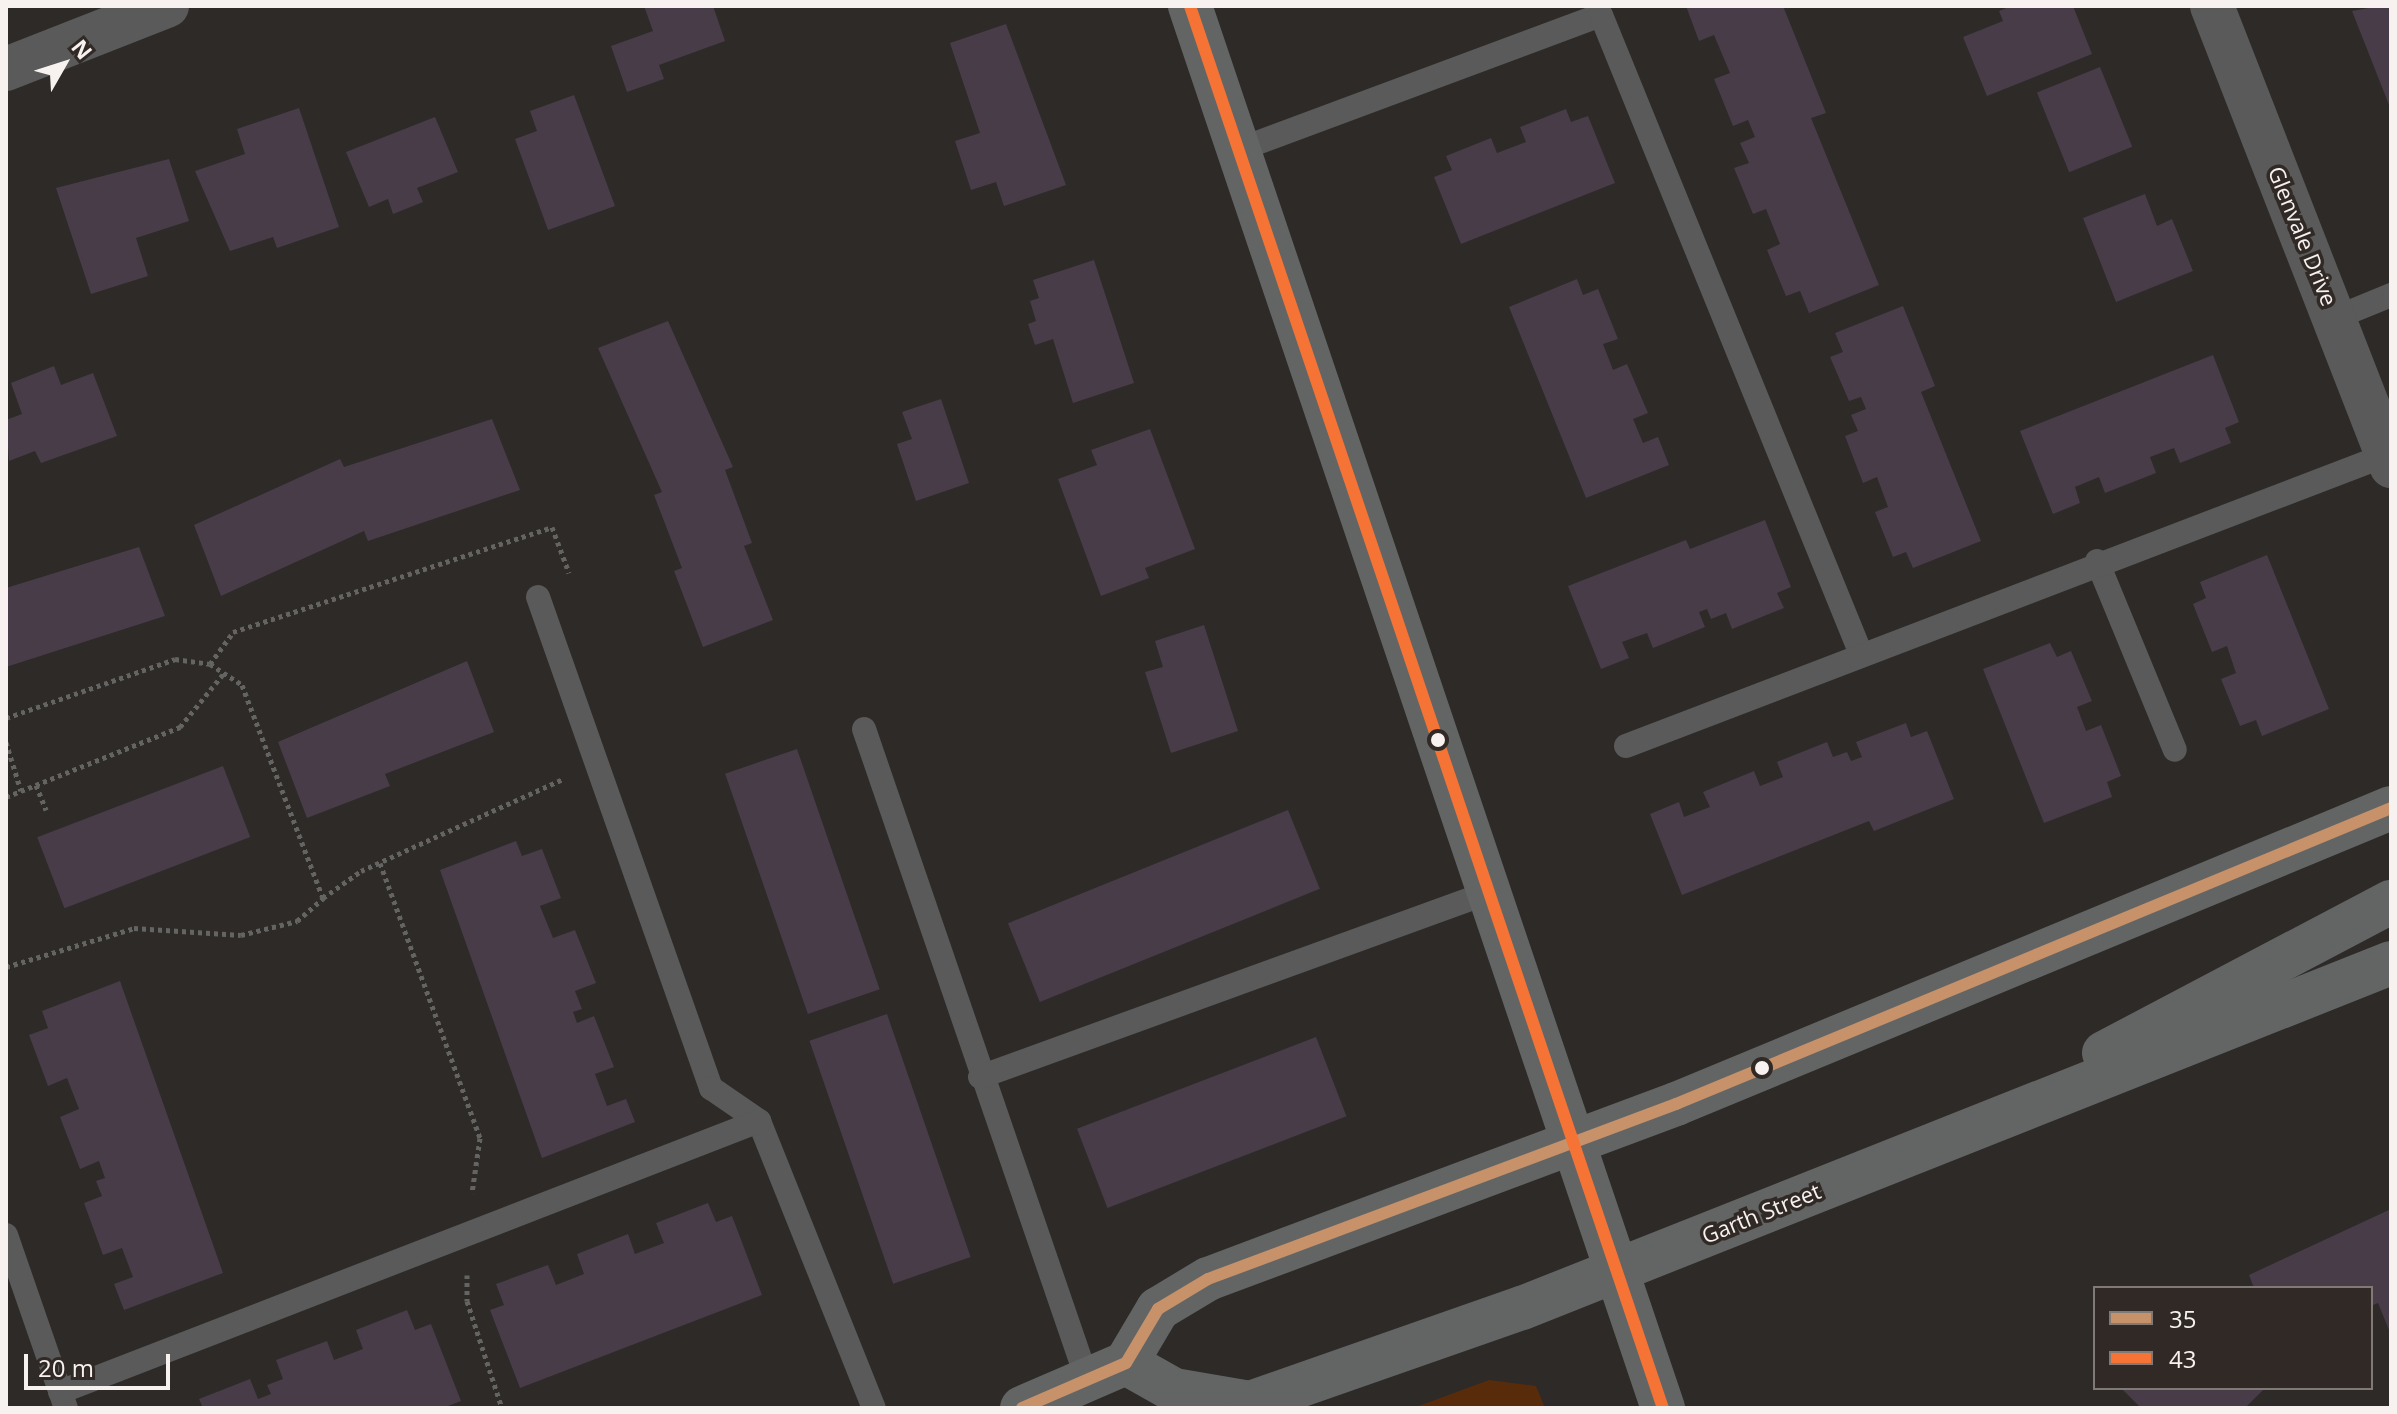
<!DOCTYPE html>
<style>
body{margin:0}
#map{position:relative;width:2397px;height:1414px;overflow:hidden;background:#2d2a28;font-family:"Open Sans",sans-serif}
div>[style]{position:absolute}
.green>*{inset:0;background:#582c0b}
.building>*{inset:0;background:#473c48;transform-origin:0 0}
.path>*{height:5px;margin-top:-2.5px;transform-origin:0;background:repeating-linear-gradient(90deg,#646463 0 4px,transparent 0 8px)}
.lane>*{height:24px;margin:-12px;padding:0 12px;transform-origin:12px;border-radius:12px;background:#595a59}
.street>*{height:44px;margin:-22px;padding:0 22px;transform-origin:22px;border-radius:22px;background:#595a59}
.secondary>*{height:44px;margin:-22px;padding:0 22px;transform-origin:22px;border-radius:22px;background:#636564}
.bus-1>*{height:12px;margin:-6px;padding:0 6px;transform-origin:6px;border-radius:6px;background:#c7916a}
.bus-2>*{height:12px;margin:-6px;padding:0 6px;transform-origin:6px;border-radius:6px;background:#f57335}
.dots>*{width:22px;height:22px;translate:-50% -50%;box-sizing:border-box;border:4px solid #302925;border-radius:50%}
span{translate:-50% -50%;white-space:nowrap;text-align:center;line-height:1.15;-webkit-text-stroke:7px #302925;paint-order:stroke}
.street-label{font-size:22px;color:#f7f2f0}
.frame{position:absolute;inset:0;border:8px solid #f7f2f0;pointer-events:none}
.legend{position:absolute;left:2093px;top:1286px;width:280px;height:104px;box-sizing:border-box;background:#302925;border:2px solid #807976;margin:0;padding:10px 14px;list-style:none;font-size:24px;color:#f7f2f0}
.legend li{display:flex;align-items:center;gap:16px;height:40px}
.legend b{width:40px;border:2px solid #807976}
.north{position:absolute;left:24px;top:24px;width:80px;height:80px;-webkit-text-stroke:6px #302925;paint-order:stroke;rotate:51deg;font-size:22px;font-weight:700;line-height:32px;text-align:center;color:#f7f2f0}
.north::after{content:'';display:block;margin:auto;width:28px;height:36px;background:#f7f2f0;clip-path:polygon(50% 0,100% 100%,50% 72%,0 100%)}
.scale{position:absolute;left:24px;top:1354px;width:146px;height:36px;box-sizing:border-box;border:4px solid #f7f2f0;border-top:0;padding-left:10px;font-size:24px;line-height:28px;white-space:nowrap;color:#f7f2f0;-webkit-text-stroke:6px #302925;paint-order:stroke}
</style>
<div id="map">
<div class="green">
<i style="clip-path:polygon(1489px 1380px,1536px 1386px,1545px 1408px,1413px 1408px)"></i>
</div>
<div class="building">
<i style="clip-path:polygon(644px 6px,713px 6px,725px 41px,659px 65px,664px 79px,627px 92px,611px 46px,653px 31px)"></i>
<i style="clip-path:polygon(1686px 6px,1783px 6px,1826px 113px,1811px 118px,1879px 285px,1809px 313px,1800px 291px,1786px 296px,1767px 250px,1780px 244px,1766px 209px,1753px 214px,1734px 168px,1749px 163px,1740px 143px,1755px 137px,1748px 120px,1733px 126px,1714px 79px,1730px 73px,1714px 35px,1699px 41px)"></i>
<i style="clip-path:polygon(2011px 6px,2073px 6px,2092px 54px,1987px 96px,1963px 37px,2003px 21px,1999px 11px)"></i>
<i style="clip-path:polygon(2379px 6px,2391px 8px,2391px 110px,2352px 11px)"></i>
<i style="clip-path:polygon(1006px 24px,1066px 185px,1004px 206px,996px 182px,971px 190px,955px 141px,980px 133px,950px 43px)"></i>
<i style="left:2100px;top:67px;width:86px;height:68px;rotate:68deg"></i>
<i style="clip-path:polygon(574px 95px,615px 206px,548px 230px,515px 139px,537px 131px,530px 111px)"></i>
<i style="clip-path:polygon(299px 108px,339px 227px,277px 248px,273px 237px,230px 251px,195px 171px,245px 154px,237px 129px)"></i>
<i style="clip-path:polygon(1566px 109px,1571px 122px,1588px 116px,1615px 183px,1461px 244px,1434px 177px,1452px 170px,1446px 156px,1491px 138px,1497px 153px,1526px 142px,1520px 127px)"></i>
<i style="clip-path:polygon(435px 117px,458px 172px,417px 188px,423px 202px,393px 214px,388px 199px,369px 207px,346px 152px)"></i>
<i style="clip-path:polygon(169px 159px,189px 221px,136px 238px,148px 276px,91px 294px,56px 188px)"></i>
<i style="clip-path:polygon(2145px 194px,2157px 226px,2172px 219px,2193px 271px,2116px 302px,2083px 218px)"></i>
<i style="clip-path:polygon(1094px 260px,1134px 383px,1073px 403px,1053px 339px,1035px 345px,1028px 324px,1036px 321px,1030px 301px,1039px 298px,1033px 280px)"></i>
<i style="clip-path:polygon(1577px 279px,1583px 295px,1598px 289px,1618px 339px,1603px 344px,1613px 370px,1627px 364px,1648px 413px,1633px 419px,1643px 443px,1658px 437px,1669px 465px,1586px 498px,1509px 307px)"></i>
<i style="clip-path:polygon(1903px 306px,1935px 386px,1921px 392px,1981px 541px,1913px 568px,1906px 552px,1893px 557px,1875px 512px,1888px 507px,1877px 477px,1863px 483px,1845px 436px,1858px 431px,1851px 415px,1866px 409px,1861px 397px,1849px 401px,1830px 357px,1843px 352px,1835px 333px)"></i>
<i style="clip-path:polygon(668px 321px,733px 467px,725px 470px,752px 543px,744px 546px,773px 620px,703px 647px,674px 571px,682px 568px,654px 495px,662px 492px,598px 348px)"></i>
<i style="clip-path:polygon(2213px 355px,2239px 422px,2225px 428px,2231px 443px,2180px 463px,2174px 448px,2150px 457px,2156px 473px,2105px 493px,2099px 477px,2075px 487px,2080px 503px,2053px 514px,2020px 431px)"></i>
<i style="clip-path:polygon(54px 366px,61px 385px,93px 373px,117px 436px,41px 463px,35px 451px,9px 461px,6px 420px,22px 414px,11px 383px)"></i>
<i style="clip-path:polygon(941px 399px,969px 483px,916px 501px,897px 444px,912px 439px,902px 412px)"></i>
<i style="clip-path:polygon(492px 419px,520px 490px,368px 541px,364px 531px,221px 596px,194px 525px,340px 459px,344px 467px)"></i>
<i style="clip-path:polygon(1150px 429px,1195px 549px,1145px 568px,1149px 578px,1101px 596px,1058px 479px,1097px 465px,1091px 450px)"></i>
<i style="clip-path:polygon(1765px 520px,1791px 587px,1777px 593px,1784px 608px,1732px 629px,1726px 613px,1711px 619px,1707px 609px,1699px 612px,1705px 627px,1653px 648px,1647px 633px,1622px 642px,1629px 658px,1601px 669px,1568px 586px,1686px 540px,1690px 549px)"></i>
<i style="clip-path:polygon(139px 547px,165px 616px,6px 667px,6px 588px)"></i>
<i style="clip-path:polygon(2267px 555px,2329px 709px,2262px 736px,2256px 720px,2240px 726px,2221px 679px,2236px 673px,2227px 646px,2212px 652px,2193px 604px,2206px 598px,2200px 582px)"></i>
<i style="clip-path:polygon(1204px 625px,1238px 731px,1171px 753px,1145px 672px,1163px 667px,1155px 641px)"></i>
<i style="clip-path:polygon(2050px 643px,2057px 657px,2071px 651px,2092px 701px,2077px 707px,2086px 731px,2101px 725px,2121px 776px,2107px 782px,2112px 797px,2044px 823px,1983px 669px)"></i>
<i style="clip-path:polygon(467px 661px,494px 732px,385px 774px,390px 786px,307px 818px,278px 742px)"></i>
<i style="clip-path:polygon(1906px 723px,1911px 737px,1927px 731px,1954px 799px,1874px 831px,1869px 821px,1682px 895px,1650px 814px,1679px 802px,1684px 817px,1710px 807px,1703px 792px,1754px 771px,1760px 786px,1783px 777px,1777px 762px,1827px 742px,1833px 757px,1847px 752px,1851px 761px,1862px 757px,1856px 742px)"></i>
<i style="left:797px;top:749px;width:254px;height:76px;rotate:71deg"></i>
<i style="left:223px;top:766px;width:76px;height:199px;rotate:69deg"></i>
<i style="left:1288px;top:810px;width:85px;height:302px;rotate:68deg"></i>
<i style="clip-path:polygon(516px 841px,522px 856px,542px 849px,561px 898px,540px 906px,553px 938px,575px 930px,596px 983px,575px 991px,582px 1009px,573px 1012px,577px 1023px,594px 1016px,614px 1067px,595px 1074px,607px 1106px,626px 1099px,635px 1122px,542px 1158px,440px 870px)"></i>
<i style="clip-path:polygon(120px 981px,223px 1273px,124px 1310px,114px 1284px,133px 1277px,122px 1248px,103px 1255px,84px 1203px,102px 1196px,96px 1181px,105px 1178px,99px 1161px,80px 1169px,60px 1117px,79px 1109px,67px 1078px,48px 1086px,29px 1035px,48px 1028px,42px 1011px)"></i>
<i style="left:887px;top:1014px;width:257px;height:82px;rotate:71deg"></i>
<i style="left:1316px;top:1037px;width:85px;height:256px;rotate:69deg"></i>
<i style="clip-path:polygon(708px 1203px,716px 1222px,732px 1216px,762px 1295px,520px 1388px,490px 1310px,504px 1305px,496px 1284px,548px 1265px,556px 1285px,584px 1274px,577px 1254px,628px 1234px,635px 1254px,664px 1243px,656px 1223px)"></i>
<i style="clip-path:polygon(2391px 1209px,2391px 1335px,2378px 1303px,2371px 1306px,2371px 1288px,2254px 1288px,2249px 1275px)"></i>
<i style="clip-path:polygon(407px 1310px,415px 1330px,431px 1324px,461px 1401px,443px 1408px,203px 1408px,199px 1399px,250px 1379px,258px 1399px,271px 1394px,267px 1385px,283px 1379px,276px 1360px,327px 1341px,334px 1360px,363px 1349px,356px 1330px)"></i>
<i style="clip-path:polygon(2121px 1388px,2265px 1388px,2245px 1408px,2141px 1408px)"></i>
</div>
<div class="path">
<i style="left:210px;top:664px;width:38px;rotate:33deg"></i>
<i style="left:242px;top:685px;width:228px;rotate:69.2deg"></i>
<i style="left:323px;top:898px;width:47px;rotate:-35.4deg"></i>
<i style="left:361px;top:871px;width:222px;rotate:-24.5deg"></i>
<i style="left:6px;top:718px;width:179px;rotate:-19.2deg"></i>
<i style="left:175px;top:659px;width:35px;rotate:8deg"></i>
<i style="left:210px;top:664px;width:39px;rotate:-54deg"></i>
<i style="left:233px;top:632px;width:336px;rotate:-18.2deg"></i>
<i style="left:552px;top:527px;width:49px;rotate:69.7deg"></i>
<i style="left:6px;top:742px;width:51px;rotate:73deg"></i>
<i style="left:36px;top:785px;width:27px;rotate:68deg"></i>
<i style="left:6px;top:797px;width:188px;rotate:-21.9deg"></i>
<i style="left:180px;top:727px;width:70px;rotate:-50.8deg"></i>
<i style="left:380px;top:863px;width:293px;rotate:70deg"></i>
<i style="left:480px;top:1138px;width:56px;rotate:98.3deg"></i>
<i style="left:6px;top:967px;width:134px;rotate:-16.9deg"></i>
<i style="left:134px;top:928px;width:107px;rotate:3.7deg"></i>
<i style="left:241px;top:935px;width:58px;rotate:-14deg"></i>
<i style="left:297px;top:921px;width:35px;rotate:-41deg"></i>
<i style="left:467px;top:1275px;width:26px;rotate:90deg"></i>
<i style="left:467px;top:1301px;width:113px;rotate:71.9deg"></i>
</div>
<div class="lane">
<i style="left:1238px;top:150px;width:387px;rotate:-20.4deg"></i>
<i style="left:1601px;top:15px;width:690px;rotate:67.86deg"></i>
<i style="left:2335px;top:318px;width:61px;rotate:-22.3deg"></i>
<i style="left:2097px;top:561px;width:204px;rotate:67.6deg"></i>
<i style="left:538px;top:597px;width:521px;rotate:70.59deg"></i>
<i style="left:711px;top:1088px;width:58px;rotate:34.5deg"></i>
<i style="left:759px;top:1121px;width:309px;rotate:68.2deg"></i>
<i style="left:864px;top:729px;width:687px;rotate:71.06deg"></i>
<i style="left:1626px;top:746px;width:814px;rotate:-20.95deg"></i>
<i style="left:980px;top:1077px;width:543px;rotate:-19.94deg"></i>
<i style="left:6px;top:1235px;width:183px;rotate:70.9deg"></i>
<i style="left:60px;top:1392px;width:750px;rotate:-21.19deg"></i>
</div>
<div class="street">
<i style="left:2212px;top:6px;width:494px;rotate:68.7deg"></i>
<i style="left:6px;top:69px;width:173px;rotate:-21.4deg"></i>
</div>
<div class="secondary">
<i style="left:1190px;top:6px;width:1480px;rotate:71.36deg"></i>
<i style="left:2104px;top:1053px;width:324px;rotate:-27.8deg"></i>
<i style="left:1126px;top:1363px;width:55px;rotate:29.4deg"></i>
<i style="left:1174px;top:1390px;width:77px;rotate:9.7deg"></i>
<i style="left:1250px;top:1403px;width:288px;rotate:-19.3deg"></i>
<i style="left:1522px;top:1308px;width:935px;rotate:-21.65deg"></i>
<i style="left:1022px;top:1408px;width:113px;rotate:-23.4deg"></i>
<i style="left:1126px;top:1363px;width:63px;rotate:-59.3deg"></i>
<i style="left:1158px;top:1309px;width:58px;rotate:-31deg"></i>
<i style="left:1208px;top:1279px;width:500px;rotate:-20.5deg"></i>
<i style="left:1676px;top:1104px;width:774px;rotate:-22.49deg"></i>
</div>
<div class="bus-1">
<i style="left:1022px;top:1408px;width:113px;rotate:-23.4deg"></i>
<i style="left:1126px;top:1363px;width:63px;rotate:-59.3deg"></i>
<i style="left:1158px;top:1309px;width:58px;rotate:-31deg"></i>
<i style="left:1208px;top:1279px;width:500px;rotate:-20.5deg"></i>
<i style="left:1676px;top:1104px;width:774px;rotate:-22.49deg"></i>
</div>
<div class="bus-2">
<i style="left:1190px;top:6px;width:1480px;rotate:71.36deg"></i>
</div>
<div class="dots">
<i style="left:1438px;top:740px;background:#f7f2f0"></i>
<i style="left:1762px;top:1068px;background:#f7f2f0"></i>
</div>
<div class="street-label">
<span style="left:2303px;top:236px;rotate:68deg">Glenvale Drive</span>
<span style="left:1761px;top:1213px;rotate:-22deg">Garth Street</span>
</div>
<div class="frame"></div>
<ul class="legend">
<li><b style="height:10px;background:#c7916a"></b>35</li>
<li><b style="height:10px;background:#f57335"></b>43</li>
</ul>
<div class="north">N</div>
<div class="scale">20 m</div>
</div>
